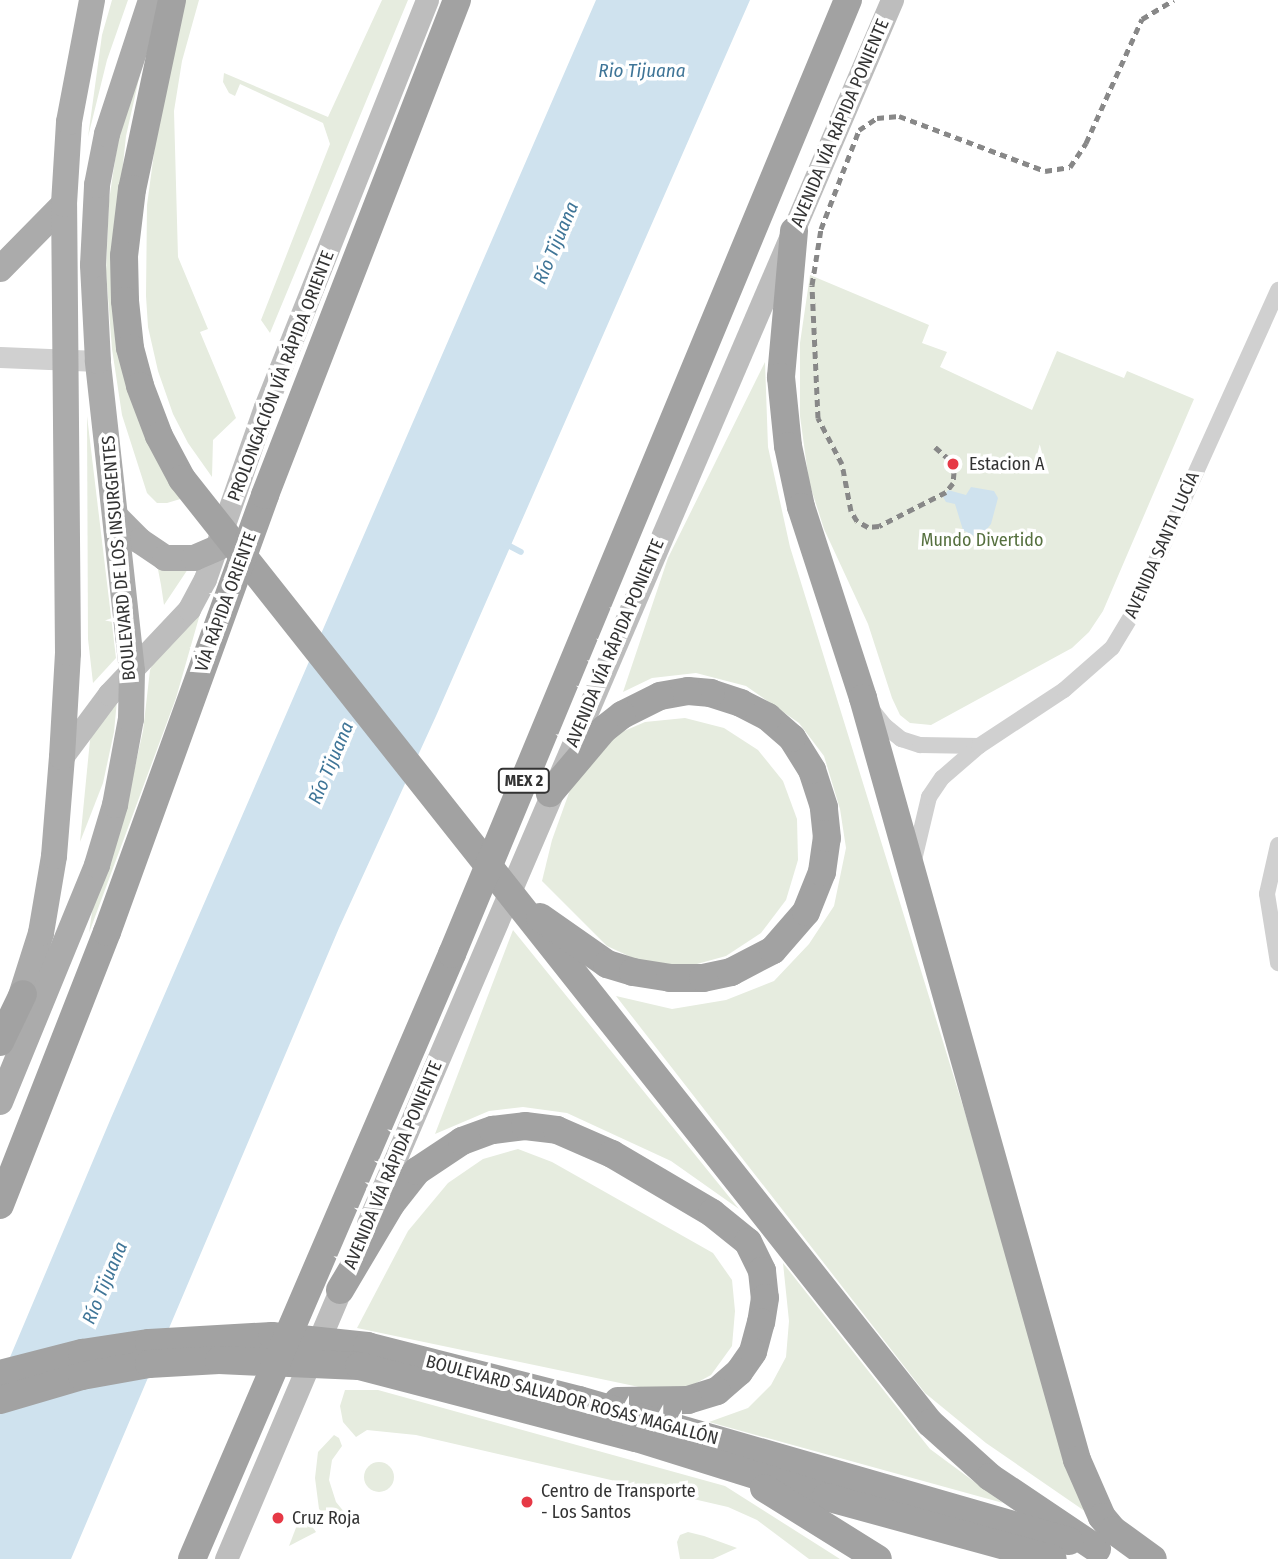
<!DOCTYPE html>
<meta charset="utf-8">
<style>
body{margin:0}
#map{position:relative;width:1278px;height:1559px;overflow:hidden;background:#fff;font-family:"Fira Sans Condensed",sans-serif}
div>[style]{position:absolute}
.green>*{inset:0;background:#e6ecdf}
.round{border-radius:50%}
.water>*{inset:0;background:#cfe2ee}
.stream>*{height:6px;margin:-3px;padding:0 3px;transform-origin:3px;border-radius:3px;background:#cfe2ee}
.minor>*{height:16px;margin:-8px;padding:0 8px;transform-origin:8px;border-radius:8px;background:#d0d0d0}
.tertiary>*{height:21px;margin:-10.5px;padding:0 10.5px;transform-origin:10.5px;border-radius:10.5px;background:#d0d0d0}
.secondary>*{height:23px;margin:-11.5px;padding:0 11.5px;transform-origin:11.5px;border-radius:11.5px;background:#bdbdbd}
.primary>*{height:26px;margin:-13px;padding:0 13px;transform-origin:13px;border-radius:13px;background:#ababab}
.trunk>*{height:28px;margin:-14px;padding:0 14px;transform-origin:14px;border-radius:14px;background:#a2a2a2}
.rail>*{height:5px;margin-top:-2.5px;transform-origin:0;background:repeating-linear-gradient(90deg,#888 0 7px,transparent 0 12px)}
.dots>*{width:19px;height:19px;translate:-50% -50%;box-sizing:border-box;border:4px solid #fff;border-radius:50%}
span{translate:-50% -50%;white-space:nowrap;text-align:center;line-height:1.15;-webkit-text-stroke:7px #fff;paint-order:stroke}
.shield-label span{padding:2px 5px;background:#fff;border:2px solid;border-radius:5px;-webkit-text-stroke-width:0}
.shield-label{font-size:16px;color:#333;font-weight:700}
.street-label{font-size:18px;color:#333}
.poi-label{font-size:18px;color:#333}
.left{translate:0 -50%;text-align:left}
.park-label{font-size:18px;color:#56703f}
.water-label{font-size:19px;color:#3f7597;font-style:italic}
</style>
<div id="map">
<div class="green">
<i style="clip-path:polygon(112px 0,128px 0,107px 60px,88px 137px,102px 35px)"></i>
<i style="clip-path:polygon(184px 0,199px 0,182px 61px,174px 111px,178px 257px,208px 329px,200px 332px,236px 418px,213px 440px,212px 477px,188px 443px,173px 414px,158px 371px,148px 327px,146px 296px,147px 205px,157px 131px)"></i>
<i style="clip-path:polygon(382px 0,408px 0,270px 333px,261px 320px,330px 144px,323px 123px,240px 84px,235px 96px,229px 93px,223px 82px,224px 73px,328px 117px)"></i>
<i style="clip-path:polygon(154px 12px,126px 136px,112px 268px,187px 497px,167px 503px,157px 503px,147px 493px,122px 415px,112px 349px,106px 271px,109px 201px,119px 133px)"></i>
<i style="clip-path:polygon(810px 275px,929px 325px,922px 343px,947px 352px,940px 367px,1032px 410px,1057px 351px,1124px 378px,1127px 371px,1194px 399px,1103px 611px,1089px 632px,1072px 648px,931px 725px,910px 723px,900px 715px,892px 698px,868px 624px,824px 529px,809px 482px,800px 416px,800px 343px)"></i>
<i style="clip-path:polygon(765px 362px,768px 447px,790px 547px,1089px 1514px,986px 1443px,925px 1393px,616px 996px,672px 1009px,726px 1000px,774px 981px,809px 944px,834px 906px,846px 848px,840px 809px,824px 756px,799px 723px,746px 686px,696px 673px,652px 678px,623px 692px,668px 558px)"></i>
<i style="clip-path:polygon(87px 416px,116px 658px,93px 683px,88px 639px)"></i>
<i style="clip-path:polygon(156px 559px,192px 563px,164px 605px,161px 585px)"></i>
<i style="clip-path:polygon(204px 600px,176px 698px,89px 933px,94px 898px,130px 789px,143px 731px,150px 670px,156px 657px)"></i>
<i style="clip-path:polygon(118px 690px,114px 732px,103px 783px,80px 842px,90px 740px,98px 716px)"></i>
<i style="clip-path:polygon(685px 718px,724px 728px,758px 750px,783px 781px,797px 819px,798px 860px,786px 900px,761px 933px,726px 956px,686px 967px,644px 963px,607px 946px,542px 881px,552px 840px,579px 765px,608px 738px,645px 722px)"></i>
<i style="clip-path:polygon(513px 930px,739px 1209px,671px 1161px,567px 1113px,523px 1107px,489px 1111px,435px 1134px)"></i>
<i style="clip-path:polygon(518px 1149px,552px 1162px,713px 1253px,732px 1280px,735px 1311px,732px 1346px,711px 1375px,689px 1387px,663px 1392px,357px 1328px,408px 1231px,448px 1183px,483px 1159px)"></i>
<i style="clip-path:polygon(783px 1263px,930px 1449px,1003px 1503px,709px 1422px,748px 1408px,771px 1385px,786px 1357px,789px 1321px)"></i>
<i style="clip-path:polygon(345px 1390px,378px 1390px,725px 1486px,840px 1559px,809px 1559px,757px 1520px,728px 1507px,416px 1435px,367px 1430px,356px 1437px,343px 1422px,340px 1406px)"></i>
<i style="clip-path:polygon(334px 1435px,339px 1438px,342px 1446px,332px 1460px,329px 1480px,336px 1502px,349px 1518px,332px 1523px,319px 1509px,315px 1478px,318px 1452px)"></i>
<i class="round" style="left:364px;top:1462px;width:30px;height:30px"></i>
<i style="clip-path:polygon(302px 1512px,316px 1532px,289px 1546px)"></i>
<i style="clip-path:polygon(688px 1532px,704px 1536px,737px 1548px,713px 1559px,680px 1559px,677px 1542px,680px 1535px)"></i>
</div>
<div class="water">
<i style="clip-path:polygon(596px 0,750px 0,436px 716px,339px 928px,71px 1559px,0 1559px,0 1381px,111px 1118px)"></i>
<i style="clip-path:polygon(971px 487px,994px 491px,998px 498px,991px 524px,979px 539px,963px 530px,955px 504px,946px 502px,943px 497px,948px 490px,966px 495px)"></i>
</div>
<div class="stream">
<i style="left:504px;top:543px;width:19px;rotate:28deg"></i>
</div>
<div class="minor">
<i style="left:872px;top:710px;width:21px;rotate:51deg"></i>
<i style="left:885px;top:726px;width:21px;rotate:39deg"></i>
<i style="left:901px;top:739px;width:20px;rotate:18deg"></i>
<i style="left:920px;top:745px;width:59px;rotate:1deg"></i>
<i style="left:1278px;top:845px;width:50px;rotate:102.7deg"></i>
<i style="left:1267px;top:894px;width:70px;rotate:80.9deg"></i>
<i style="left:914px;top:860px;width:65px;rotate:-76.6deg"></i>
<i style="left:929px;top:797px;width:23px;rotate:-56deg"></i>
<i style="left:942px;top:778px;width:49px;rotate:-40.9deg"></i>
<i style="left:979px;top:746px;width:102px;rotate:-33.4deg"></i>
<i style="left:1064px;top:690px;width:64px;rotate:-41.2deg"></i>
<i style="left:1112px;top:648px;width:37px;rotate:-59deg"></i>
<i style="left:1131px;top:616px;width:358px;rotate:-65.7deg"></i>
</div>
<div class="tertiary">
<i style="left:0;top:357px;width:98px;rotate:2.3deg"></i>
</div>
<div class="secondary">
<i style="left:62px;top:757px;width:79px;rotate:-53.3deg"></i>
<i style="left:109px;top:694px;width:117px;rotate:-46.7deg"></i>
<i style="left:189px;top:609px;width:34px;rotate:-62deg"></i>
<i style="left:205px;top:579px;width:182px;rotate:-70.8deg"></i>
<i style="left:265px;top:407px;width:438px;rotate:-68.3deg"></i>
<i style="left:368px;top:1223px;width:1331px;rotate:-66.81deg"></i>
<i style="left:226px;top:1559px;width:310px;rotate:-67deg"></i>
</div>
<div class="primary">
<i style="left:0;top:269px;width:91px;rotate:-45.4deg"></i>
<i style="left:118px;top:519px;width:31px;rotate:45deg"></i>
<i style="left:140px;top:541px;width:30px;rotate:34deg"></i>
<i style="left:165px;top:558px;width:29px"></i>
<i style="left:194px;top:558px;width:26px;rotate:-23deg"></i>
<i style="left:15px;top:1015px;width:86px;rotate:-72.4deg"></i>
<i style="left:41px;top:933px;width:78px;rotate:-80.4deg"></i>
<i style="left:54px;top:856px;width:99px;rotate:-85.4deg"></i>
<i style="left:62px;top:757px;width:104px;rotate:-86.7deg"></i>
<i style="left:68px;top:653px;width:449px;rotate:-90.5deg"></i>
<i style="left:64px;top:204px;width:82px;rotate:-86.5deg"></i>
<i style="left:69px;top:122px;width:124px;rotate:-79.3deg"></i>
<i style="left:0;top:1102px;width:256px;rotate:-67.7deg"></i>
<i style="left:97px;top:865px;width:63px;rotate:-73.3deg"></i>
<i style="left:115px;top:805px;width:87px;rotate:-79.5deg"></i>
<i style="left:131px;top:719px;width:48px;rotate:-88.8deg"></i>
<i style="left:132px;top:671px;width:312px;rotate:-96.3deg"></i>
<i style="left:98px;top:361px;width:96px;rotate:-93deg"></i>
<i style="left:93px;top:265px;width:80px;rotate:-87.1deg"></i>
<i style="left:97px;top:185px;width:52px;rotate:-78.9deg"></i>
<i style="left:107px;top:134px;width:141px;rotate:-71.8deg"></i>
</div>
<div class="trunk">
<i style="left:172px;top:0;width:193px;rotate:101.9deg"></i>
<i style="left:132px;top:189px;width:67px;rotate:96.8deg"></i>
<i style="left:124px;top:256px;width:45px;rotate:88.7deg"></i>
<i style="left:125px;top:301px;width:47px;rotate:83.9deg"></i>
<i style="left:130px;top:348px;width:39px;rotate:75deg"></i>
<i style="left:140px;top:386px;width:53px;rotate:69.2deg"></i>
<i style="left:159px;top:436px;width:49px;rotate:61.9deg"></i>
<i style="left:182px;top:479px;width:1204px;rotate:51.61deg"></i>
<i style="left:930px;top:1423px;width:81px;rotate:42deg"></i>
<i style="left:990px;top:1477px;width:129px;rotate:33.9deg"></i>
<i style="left:794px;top:231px;width:147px;rotate:95.1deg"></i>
<i style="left:781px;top:377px;width:69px;rotate:84.2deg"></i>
<i style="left:788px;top:446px;width:62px;rotate:78deg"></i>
<i style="left:801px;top:507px;width:201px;rotate:72deg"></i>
<i style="left:863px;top:698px;width:791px;rotate:74.31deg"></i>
<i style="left:1077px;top:1460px;width:62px;rotate:66.3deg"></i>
<i style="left:1102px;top:1517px;width:17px;rotate:50deg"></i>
<i style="left:1113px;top:1530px;width:49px;rotate:35.9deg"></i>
<i style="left:540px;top:917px;width:82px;rotate:35deg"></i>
<i style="left:607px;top:964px;width:27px;rotate:17deg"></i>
<i style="left:633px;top:972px;width:37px;rotate:9deg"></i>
<i style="left:670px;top:978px;width:33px"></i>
<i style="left:703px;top:978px;width:29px;rotate:-12deg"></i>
<i style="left:731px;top:972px;width:47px;rotate:-27.6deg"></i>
<i style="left:773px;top:950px;width:50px;rotate:-49deg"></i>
<i style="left:806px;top:912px;width:43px;rotate:-68.2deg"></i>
<i style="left:822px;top:872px;width:34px;rotate:-82deg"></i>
<i style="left:827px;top:838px;width:31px;rotate:-96deg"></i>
<i style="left:824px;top:807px;width:39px;rotate:-108deg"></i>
<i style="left:812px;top:770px;width:38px;rotate:-122deg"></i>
<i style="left:792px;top:738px;width:32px;rotate:-139deg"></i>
<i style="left:768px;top:717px;width:30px;rotate:-153deg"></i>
<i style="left:741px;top:703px;width:32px;rotate:-162deg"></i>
<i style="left:711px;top:693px;width:23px;rotate:-175deg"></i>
<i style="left:688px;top:691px;width:28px;rotate:170deg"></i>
<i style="left:660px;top:696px;width:42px;rotate:153.4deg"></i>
<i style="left:622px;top:715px;width:23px;rotate:142deg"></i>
<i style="left:604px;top:729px;width:84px;rotate:130.2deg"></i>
<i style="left:0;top:1042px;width:53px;rotate:-64.4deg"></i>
<i style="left:0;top:1205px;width:293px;rotate:-68.6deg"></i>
<i style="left:107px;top:932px;width:465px;rotate:-70.1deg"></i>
<i style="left:265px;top:495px;width:531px;rotate:-68.8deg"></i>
<i style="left:340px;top:1290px;width:100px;rotate:-59.3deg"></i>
<i style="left:391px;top:1204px;width:42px;rotate:-51.8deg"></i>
<i style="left:417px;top:1171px;width:54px;rotate:-33.7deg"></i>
<i style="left:462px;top:1141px;width:33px;rotate:-20deg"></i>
<i style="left:493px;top:1130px;width:32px;rotate:-7deg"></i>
<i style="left:525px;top:1126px;width:32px;rotate:7deg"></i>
<i style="left:557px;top:1130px;width:60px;rotate:23.6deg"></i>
<i style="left:612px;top:1154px;width:116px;rotate:30.5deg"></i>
<i style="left:712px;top:1213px;width:46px;rotate:38.9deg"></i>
<i style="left:748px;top:1242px;width:32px;rotate:64deg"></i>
<i style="left:762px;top:1271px;width:27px;rotate:84deg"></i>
<i style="left:765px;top:1298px;width:24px;rotate:99deg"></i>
<i style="left:761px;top:1322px;width:31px;rotate:105deg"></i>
<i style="left:753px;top:1352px;width:24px;rotate:125deg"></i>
<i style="left:739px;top:1372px;width:29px;rotate:139deg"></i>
<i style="left:717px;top:1391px;width:30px;rotate:163deg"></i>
<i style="left:688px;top:1400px;width:70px;rotate:179.2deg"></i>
<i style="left:0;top:1374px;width:85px;rotate:-14.4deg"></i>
<i style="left:82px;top:1353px;width:68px;rotate:-8.5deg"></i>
<i style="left:149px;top:1343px;width:123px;rotate:-3.3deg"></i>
<i style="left:272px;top:1336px;width:96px;rotate:6deg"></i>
<i style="left:367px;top:1346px;width:219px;rotate:14.3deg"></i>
<i style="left:579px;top:1400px;width:510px;rotate:16.05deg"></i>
<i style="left:0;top:1400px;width:85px;rotate:-16.3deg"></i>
<i style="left:82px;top:1376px;width:68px;rotate:-10.2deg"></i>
<i style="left:149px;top:1364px;width:70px;rotate:-3.3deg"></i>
<i style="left:219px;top:1360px;width:140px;rotate:2.5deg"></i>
<i style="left:359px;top:1366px;width:286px;rotate:14.6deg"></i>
<i style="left:636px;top:1438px;width:199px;rotate:17.3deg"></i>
<i style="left:826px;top:1497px;width:235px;rotate:15.3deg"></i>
<i style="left:764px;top:1488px;width:134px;rotate:31.9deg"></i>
<i style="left:192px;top:1559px;width:659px;rotate:-66.74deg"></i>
<i style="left:452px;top:954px;width:1033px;rotate:-67.46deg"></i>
</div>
<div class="rail">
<i style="left:935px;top:447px;width:20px;rotate:41deg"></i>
<i style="left:950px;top:460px;width:13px;rotate:72deg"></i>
<i style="left:954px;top:472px;width:11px;rotate:95deg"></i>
<i style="left:953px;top:483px;width:11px;rotate:128deg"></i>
<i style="left:946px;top:492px;width:75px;rotate:153.1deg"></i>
<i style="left:879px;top:526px;width:11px;rotate:175deg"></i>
<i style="left:868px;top:527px;width:13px;rotate:-151deg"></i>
<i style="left:857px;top:521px;width:12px;rotate:-121deg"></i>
<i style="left:851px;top:511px;width:48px;rotate:-100.8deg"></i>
<i style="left:842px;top:464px;width:52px;rotate:-117.6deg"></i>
<i style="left:818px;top:418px;width:133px;rotate:-92.6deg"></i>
<i style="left:812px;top:285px;width:57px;rotate:-80.9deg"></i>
<i style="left:821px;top:229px;width:106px;rotate:-69deg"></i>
<i style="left:859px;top:130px;width:22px;rotate:-34deg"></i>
<i style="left:877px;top:118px;width:22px;rotate:-5deg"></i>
<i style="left:899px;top:116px;width:156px;rotate:20.6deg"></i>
<i style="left:1045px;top:171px;width:25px;rotate:-9deg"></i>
<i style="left:1070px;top:167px;width:29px;rotate:-56deg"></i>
<i style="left:1086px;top:143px;width:136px;rotate:-65.7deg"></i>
<i style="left:1142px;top:19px;width:37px;rotate:-31deg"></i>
</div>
<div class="dots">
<i style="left:953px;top:464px;background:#e63946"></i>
<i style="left:527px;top:1502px;background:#e63946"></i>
<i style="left:278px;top:1518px;background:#e63946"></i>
</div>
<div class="shield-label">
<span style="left:524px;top:781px">MEX 2</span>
</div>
<div class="street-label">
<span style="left:840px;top:123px;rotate:-67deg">AVENIDA VÍA RÁPIDA PONIENTE</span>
<span style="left:281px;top:376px;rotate:-69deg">PROLONGACIÓN VÍA RÁPIDA ORIENTE</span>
<span style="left:1162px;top:545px;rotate:-66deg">AVENIDA SANTA LUCÍA</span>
<span style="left:119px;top:558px;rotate:-95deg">BOULEVARD DE LOS INSURGENTES</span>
<span style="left:226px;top:602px;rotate:-70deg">VÍA RÁPIDA ORIENTE</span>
<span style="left:615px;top:643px;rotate:-67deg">AVENIDA VÍA RÁPIDA PONIENTE</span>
<span style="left:393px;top:1165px;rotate:-67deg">AVENIDA VÍA RÁPIDA PONIENTE</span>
<span style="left:572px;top:1400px;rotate:15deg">BOULEVARD SALVADOR ROSAS MAGALLÓN</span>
</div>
<div class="poi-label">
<span class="left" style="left:969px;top:464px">Estacion A</span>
<span class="left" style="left:541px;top:1502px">Centro de Transporte<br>- Los Santos</span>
<span class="left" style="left:292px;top:1518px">Cruz Roja</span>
</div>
<div class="park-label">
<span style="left:982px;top:540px">Mundo Divertido</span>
</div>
<div class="water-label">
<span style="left:642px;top:71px">Rio Tijuana</span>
<span style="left:556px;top:243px;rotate:-67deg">Río Tijuana</span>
<span style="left:331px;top:763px;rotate:-67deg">Río Tijuana</span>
<span style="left:105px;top:1283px;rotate:-67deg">Río Tijuana</span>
</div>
</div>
